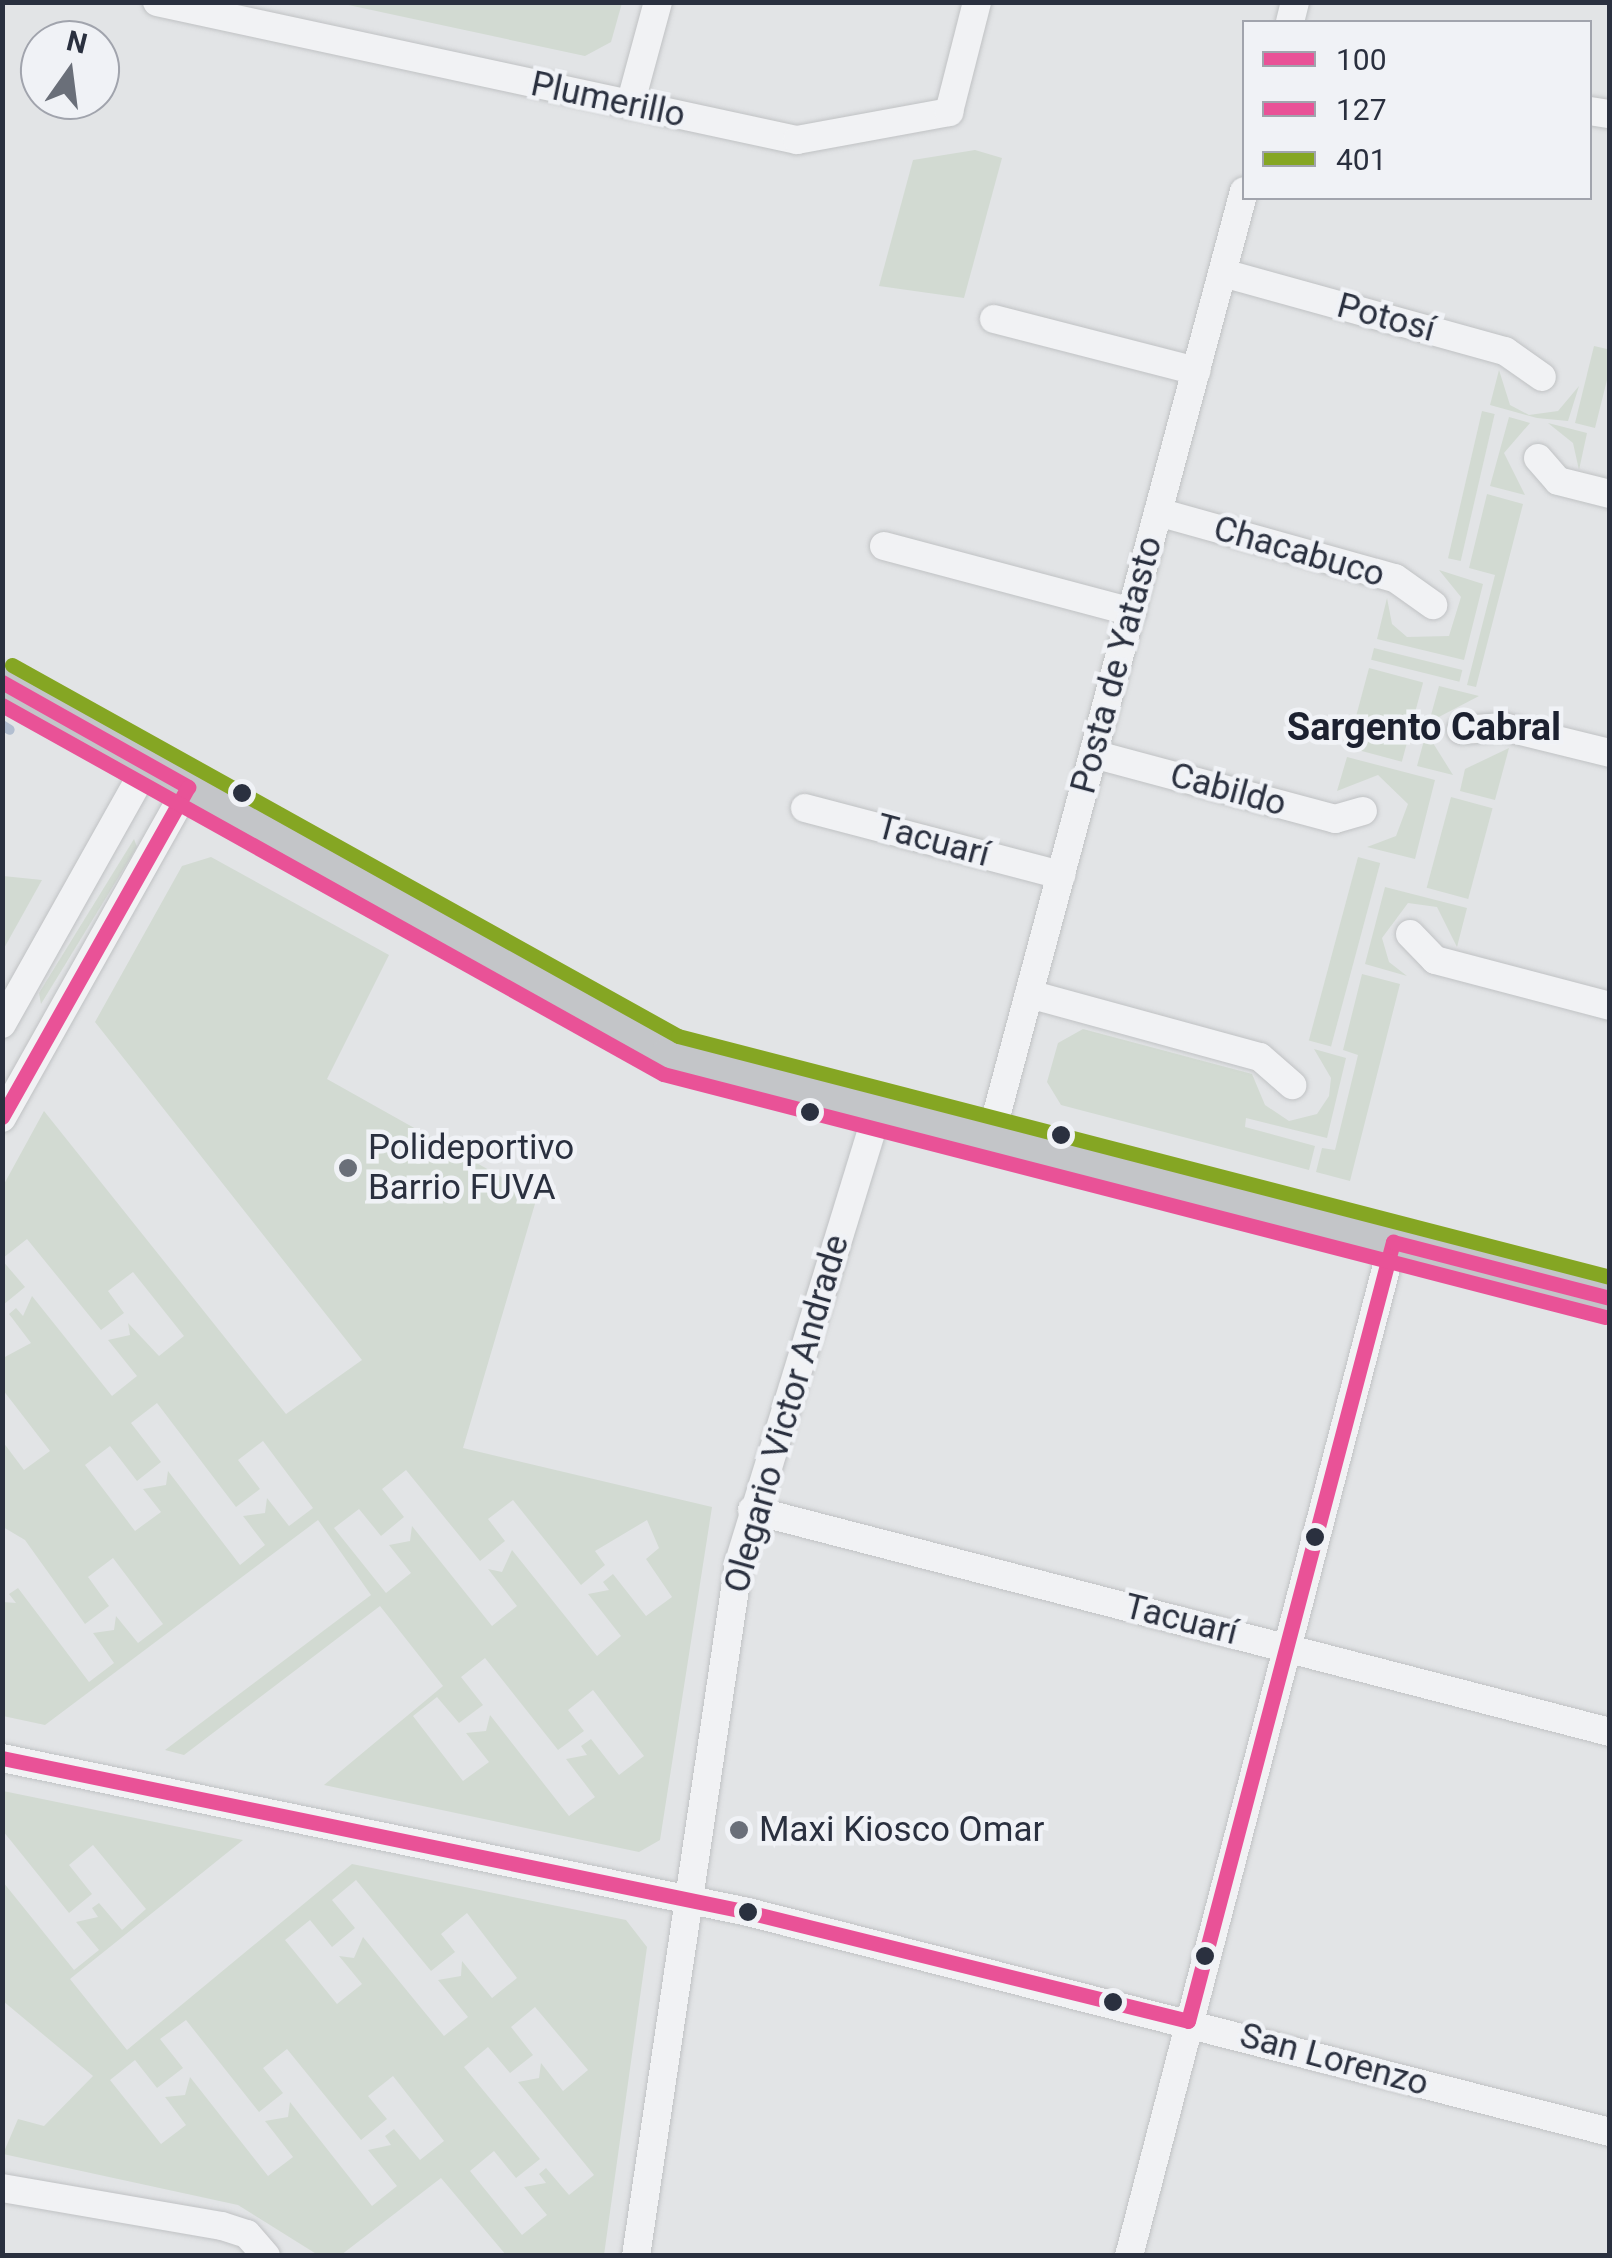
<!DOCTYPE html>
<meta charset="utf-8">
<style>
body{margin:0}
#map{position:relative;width:1612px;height:2258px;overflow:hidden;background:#e2e4e6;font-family:Roboto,sans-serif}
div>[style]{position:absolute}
.green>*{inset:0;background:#d2dad2;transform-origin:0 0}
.stream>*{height:10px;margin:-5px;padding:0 5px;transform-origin:5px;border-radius:5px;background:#b2bed0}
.roads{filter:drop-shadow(0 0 2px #c0c2c4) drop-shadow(0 0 2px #c0c2c4)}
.minor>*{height:28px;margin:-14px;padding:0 14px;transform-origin:14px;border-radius:14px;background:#f1f2f4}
.secondary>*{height:38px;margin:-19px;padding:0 19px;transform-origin:19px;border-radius:19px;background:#c3c5c8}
.bus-1>*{height:15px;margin:-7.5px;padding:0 7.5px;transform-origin:7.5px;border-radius:7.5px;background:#e95297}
.bus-2>*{height:15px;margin:-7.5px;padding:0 7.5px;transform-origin:7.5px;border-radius:7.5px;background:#e95297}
.bus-3>*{height:15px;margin:-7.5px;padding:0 7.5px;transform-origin:7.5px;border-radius:7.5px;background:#85a623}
.dots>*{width:28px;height:28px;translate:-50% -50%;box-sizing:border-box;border:5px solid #f0f2f6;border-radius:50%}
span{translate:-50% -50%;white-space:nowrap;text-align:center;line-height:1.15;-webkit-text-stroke:9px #f0f2f6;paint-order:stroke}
.street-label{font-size:35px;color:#2a303f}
.poi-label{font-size:35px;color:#2a303f}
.left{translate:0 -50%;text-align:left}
.neighbourhood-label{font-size:38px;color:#1c2130;font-weight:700}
.frame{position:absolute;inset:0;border:5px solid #2a303f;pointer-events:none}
.legend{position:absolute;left:1242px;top:20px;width:350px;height:180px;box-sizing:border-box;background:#f0f2f6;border:2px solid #a1a4ad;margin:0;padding:12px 18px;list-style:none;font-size:30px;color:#2a303f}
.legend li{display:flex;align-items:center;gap:20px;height:50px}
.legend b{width:50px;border:2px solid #a1a4ad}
.north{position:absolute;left:20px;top:20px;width:100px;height:100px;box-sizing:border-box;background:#f0f2f6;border:2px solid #a1a4ad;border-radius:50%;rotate:14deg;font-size:28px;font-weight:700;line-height:40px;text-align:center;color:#2a303f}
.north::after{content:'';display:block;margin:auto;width:35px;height:45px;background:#6a6f79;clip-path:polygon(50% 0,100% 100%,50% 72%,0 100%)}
</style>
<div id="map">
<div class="green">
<i style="clip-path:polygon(339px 3px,622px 3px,611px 42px,585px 56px)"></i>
<i style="clip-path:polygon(975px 150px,1002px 158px,964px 298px,879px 286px,913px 160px)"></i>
<i style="clip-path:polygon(1594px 346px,1607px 349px,1608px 376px,1595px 428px,1575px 423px)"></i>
<i style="clip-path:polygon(1499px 370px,1510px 405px,1529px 415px,1558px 411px,1579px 386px,1568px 421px,1537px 418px,1526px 415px,1490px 405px)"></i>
<i style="left:1482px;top:411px;width:13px;height:151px;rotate:13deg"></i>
<i style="clip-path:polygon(1509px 417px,1530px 423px,1504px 453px,1525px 495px,1490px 486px)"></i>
<i style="clip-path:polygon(1548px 423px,1587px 433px,1579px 470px,1573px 443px)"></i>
<i style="clip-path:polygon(1487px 494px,1523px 504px,1476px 687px,1467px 685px,1495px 575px,1469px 568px)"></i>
<i style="clip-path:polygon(1439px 570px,1483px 584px,1464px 660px,1377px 639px,1387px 598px,1392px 624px,1407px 637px,1449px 636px,1461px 597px)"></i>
<i style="left:1374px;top:648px;width:91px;height:12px;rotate:14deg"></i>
<i style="left:1369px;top:668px;width:56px;height:82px;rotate:15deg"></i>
<i style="clip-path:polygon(1439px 686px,1479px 696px,1435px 719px,1433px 743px,1453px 775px,1417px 766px)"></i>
<i style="clip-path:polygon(1509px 748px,1495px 800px,1460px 791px,1465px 769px)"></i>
<i style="clip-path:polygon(1347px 757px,1435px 780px,1415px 859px,1367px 847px,1396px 836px,1408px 804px,1378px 775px,1337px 791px)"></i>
<i style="left:1451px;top:797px;width:43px;height:94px;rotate:15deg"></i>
<i style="clip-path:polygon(134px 839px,137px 847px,41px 1004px,39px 993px)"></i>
<i style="clip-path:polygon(evenodd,211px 857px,389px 955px,327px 1079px,537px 1197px,463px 1448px,712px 1507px,660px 1840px,639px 1852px,324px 1785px,443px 1686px,380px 1606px,184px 1755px,165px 1750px,371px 1595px,318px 1520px,45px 1725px,3px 1716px,3px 1602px,16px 1603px,9px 1594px,18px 1588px,89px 1682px,114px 1663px,93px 1633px,114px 1630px,116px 1616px,138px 1643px,163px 1624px,113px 1558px,88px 1577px,109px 1606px,85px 1624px,25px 1540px,3px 1527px,3px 1442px,24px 1470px,50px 1451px,3px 1390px,3px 1358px,31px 1343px,9px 1314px,16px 1308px,23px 1316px,32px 1296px,112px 1396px,137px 1376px,108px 1340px,130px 1335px,128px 1323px,159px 1356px,184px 1336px,133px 1272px,108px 1291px,124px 1313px,101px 1330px,27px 1239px,3px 1258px,3px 1186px,44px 1111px,286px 1414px,362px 1360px,95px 1022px,182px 866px,211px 857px,157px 1403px,236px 1507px,260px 1489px,238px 1460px,263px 1441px,313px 1508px,289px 1526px,267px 1498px,265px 1513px,243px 1516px,265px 1545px,240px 1565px,168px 1471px,166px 1485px,143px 1489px,161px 1512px,135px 1531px,85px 1465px,110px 1446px,137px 1481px,161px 1462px,131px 1423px,157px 1403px,211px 857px,406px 1470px,480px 1561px,505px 1541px,488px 1519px,513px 1500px,581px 1585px,605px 1565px,595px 1551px,647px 1520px,659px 1548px,646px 1559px,672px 1597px,646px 1616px,613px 1574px,603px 1582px,609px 1590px,588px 1594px,621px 1636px,597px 1656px,512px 1550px,502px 1572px,488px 1569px,517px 1606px,492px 1626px,412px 1526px,410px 1541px,389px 1545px,411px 1573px,386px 1593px,334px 1528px,359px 1509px,381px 1536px,404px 1517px,382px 1489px,406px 1470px,211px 857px,485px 1658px,558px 1750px,584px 1731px,568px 1710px,593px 1690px,644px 1756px,619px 1775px,591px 1739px,581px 1746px,587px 1755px,566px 1759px,595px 1797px,569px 1816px,490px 1715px,486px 1731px,466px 1733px,489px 1762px,463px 1781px,413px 1716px,437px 1697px,459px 1723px,483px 1705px,461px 1677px,485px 1658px)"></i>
<i style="left:1358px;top:857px;width:23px;height:190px;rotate:15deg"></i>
<i style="clip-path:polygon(3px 876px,42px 880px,3px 950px,2px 876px)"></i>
<i style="clip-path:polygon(1385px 887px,1467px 908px,1457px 947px,1437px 907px,1408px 903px,1382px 938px,1389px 962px,1407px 976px,1365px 964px)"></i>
<i style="clip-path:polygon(1362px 974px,1400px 984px,1350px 1181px,1316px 1172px,1322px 1148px,1335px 1150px,1358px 1055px,1343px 1050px)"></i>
<i style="clip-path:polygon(1083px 1029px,1252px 1074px,1265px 1105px,1289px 1121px,1317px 1114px,1329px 1096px,1331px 1078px,1314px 1049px,1346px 1058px,1327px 1138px,1246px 1118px,1245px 1127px,1315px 1146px,1309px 1170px,1061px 1105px,1047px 1082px,1058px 1043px)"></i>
<i style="clip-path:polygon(2px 1260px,25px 1287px,3px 1305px,2px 1305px)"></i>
<i style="clip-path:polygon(evenodd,3px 1791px,243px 1840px,70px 1979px,127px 2050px,352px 1864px,626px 1920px,647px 1947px,604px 2255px,506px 2255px,441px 2178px,341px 2255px,318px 2255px,238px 2205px,3px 2154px,18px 2119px,44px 2126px,93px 2076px,3px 2001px,3px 1882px,74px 1970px,99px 1950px,76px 1922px,98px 1917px,92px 1908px,99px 1903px,122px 1930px,146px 1909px,93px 1845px,69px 1865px,92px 1894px,69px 1913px,3px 1831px,3px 1791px,356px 1880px,431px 1971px,455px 1952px,441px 1934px,467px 1913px,517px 1978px,492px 1998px,462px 1961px,461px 1976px,438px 1980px,468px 2017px,444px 2036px,363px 1937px,354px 1958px,339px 1956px,362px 1984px,337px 2004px,285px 1940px,310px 1920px,332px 1947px,355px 1928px,332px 1900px,356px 1880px,3px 1791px,535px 2007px,588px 2070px,563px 2091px,541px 2063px,539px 2078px,518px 2082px,594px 2175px,569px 2195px,546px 2168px,539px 2174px,546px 2183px,524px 2187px,547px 2215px,522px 2235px,470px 2171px,494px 2151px,516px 2178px,540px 2159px,464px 2067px,488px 2047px,510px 2073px,533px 2055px,511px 2027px,535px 2007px,3px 1791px,186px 2020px,259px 2112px,283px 2093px,263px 2068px,287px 2049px,361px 2140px,387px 2119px,368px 2096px,393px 2076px,444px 2141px,420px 2160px,394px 2129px,385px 2136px,391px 2145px,368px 2150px,397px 2186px,372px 2206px,290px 2102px,288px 2117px,265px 2121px,293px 2157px,268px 2176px,190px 2077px,185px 2095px,165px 2097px,186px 2125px,161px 2144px,110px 2080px,135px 2060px,157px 2088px,183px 2068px,160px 2039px,186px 2020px)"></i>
</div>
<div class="stream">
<i style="left:2px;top:725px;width:9px;rotate:32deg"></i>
</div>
<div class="roads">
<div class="minor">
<i style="left:157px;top:2px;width:655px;rotate:12.17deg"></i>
<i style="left:797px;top:140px;width:155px;rotate:-10.4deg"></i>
<i style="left:949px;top:112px;width:114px;rotate:-75.7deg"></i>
<i style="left:1290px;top:22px;width:21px;rotate:-76deg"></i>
<i style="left:630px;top:105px;width:107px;rotate:-74.8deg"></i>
<i style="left:1590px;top:111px;width:20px;rotate:9deg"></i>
<i style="left:1223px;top:273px;width:293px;rotate:15.5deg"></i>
<i style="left:1505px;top:351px;width:45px;rotate:35.1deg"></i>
<i style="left:994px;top:319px;width:209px;rotate:14.4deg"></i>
<i style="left:1538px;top:458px;width:30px;rotate:49deg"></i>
<i style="left:1558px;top:481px;width:54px;rotate:14deg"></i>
<i style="left:1158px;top:512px;width:246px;rotate:15.6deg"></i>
<i style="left:1395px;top:578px;width:47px;rotate:35.4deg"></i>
<i style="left:884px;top:546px;width:257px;rotate:14.9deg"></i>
<i style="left:1461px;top:730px;width:43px;rotate:-4deg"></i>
<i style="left:1504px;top:727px;width:109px;rotate:13.8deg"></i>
<i style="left:1093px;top:754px;width:251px;rotate:15deg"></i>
<i style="left:1335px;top:819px;width:29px;rotate:-16deg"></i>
<i style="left:805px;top:808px;width:265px;rotate:14.7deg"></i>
<i style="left:1410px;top:934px;width:36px;rotate:46deg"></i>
<i style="left:1435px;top:960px;width:181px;rotate:14.7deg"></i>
<i style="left:1029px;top:994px;width:239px;rotate:15.3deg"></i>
<i style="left:1260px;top:1057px;width:43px;rotate:41.2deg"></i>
<i style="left:2px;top:1024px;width:298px;rotate:-60.7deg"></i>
<i style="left:2px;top:1118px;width:380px;rotate:-60.7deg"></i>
<i style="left:990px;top:1139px;width:981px;rotate:-75deg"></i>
<i style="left:752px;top:1510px;width:886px;rotate:14.51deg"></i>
<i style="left:2px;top:1758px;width:762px;rotate:11.66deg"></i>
<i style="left:748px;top:1912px;width:890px;rotate:14.32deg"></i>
<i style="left:2px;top:2188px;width:223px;rotate:9.8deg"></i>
<i style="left:222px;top:2226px;width:26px;rotate:18deg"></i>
<i style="left:247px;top:2234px;width:29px;rotate:49deg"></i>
<i style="left:636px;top:2256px;width:702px;rotate:-81.56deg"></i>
<i style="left:739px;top:1562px;width:472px;rotate:-72.9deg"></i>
<i style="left:1129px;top:2256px;width:1048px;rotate:-75.41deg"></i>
</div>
<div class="secondary">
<i style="left:2px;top:682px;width:765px;rotate:29.18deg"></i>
<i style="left:670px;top:1055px;width:971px;rotate:14.49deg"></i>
</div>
</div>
<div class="bus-1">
<i style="left:2px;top:682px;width:214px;rotate:29.4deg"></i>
<i style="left:188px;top:787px;width:379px;rotate:119.4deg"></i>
<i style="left:2px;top:1758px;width:762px;rotate:11.66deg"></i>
<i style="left:748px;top:1912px;width:453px;rotate:13.9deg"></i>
<i style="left:1188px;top:2021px;width:806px;rotate:-75.26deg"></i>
<i style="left:1393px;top:1242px;width:224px;rotate:14.5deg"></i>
</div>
<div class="bus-2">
<i style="left:2px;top:705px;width:757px;rotate:29.17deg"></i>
<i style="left:663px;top:1074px;width:973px;rotate:14.46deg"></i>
</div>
<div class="bus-3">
<i style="left:12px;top:665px;width:762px;rotate:29.12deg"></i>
<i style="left:678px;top:1036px;width:963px;rotate:14.5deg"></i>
</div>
<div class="dots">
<i style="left:242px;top:793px;background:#2a303f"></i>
<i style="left:810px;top:1112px;background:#2a303f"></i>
<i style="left:1061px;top:1135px;background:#2a303f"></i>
<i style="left:348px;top:1168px;background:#6a6f79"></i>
<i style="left:1315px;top:1537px;background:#2a303f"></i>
<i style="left:739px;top:1830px;background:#6a6f79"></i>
<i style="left:748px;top:1912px;background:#2a303f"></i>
<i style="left:1205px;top:1956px;background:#2a303f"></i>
<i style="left:1113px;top:2002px;background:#2a303f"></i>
</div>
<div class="street-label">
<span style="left:608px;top:100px;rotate:12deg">Plumerillo</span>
<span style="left:1386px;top:318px;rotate:15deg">Potosí</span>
<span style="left:1299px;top:552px;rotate:16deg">Chacabuco</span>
<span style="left:1117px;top:665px;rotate:-75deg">Posta de Yatasto</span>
<span style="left:1228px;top:790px;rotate:15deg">Cabildo</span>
<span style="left:933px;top:841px;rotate:15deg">Tacuarí</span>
<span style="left:787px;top:1414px;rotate:-74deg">Olegario Victor Andrade</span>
<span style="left:1181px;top:1620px;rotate:14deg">Tacuarí</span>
<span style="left:1334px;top:2060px;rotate:15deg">San Lorenzo</span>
</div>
<div class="poi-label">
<span class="left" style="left:368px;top:1168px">Polideportivo<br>Barrio FUVA</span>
<span class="left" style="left:759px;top:1830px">Maxi Kiosco Omar</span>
</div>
<div class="neighbourhood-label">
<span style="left:1424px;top:728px">Sargento Cabral</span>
</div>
<div class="frame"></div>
<ul class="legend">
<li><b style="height:12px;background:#e95297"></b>100</li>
<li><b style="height:12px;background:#e95297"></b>127</li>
<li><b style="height:12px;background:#85a623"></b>401</li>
</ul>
<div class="north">N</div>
</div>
